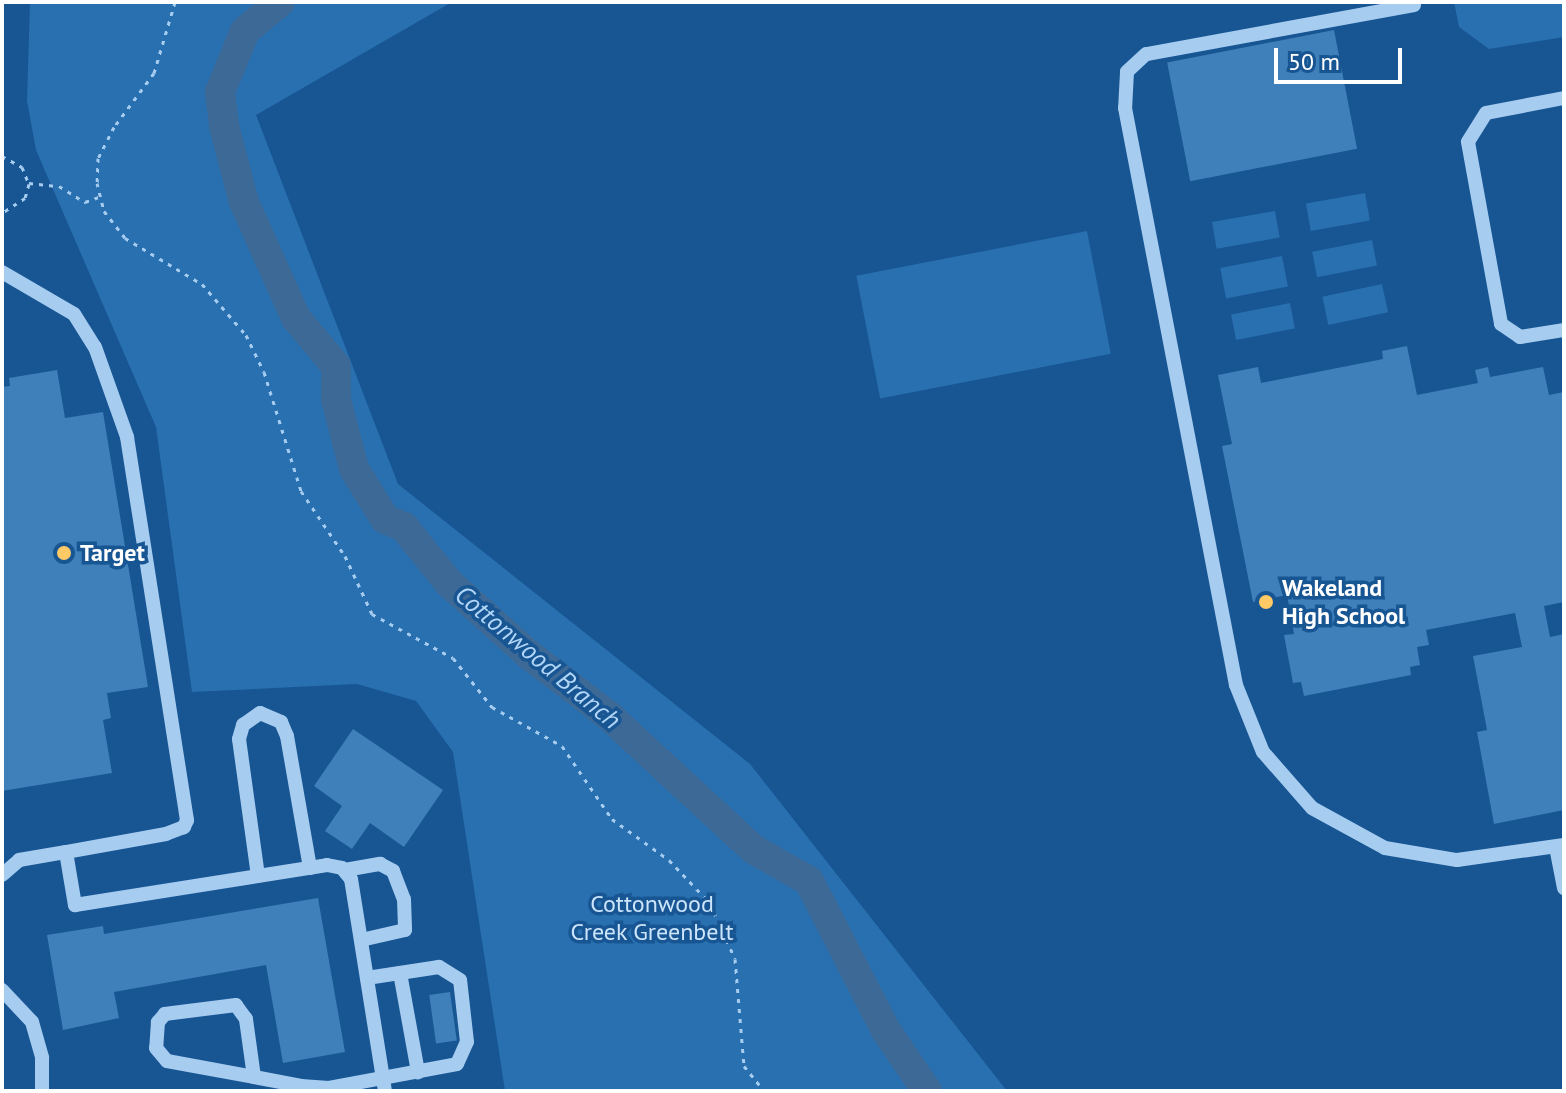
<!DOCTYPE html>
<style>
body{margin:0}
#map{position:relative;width:1566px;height:1093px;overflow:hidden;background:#175593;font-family:"PT Sans",sans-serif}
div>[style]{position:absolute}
.green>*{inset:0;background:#2970b1;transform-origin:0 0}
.river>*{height:30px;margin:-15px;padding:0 15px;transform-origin:15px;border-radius:15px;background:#3d6996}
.building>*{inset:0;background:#3f7fba;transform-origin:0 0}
.path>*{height:3px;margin-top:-1.5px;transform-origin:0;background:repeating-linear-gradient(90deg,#a6ccf0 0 4px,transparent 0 10px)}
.minor>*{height:14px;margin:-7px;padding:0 7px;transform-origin:7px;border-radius:7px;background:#a6ccf0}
.dots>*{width:22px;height:22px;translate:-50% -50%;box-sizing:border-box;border:4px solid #175593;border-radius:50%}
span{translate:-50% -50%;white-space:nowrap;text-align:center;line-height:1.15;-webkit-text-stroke:7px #175593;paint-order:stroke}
.poi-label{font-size:24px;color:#fff;font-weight:700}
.left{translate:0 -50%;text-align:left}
.park-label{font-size:24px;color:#cde5fb}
.water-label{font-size:26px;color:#b2d6f7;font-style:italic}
.frame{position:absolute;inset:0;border:4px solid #fff;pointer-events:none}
.scale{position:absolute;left:1274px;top:48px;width:128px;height:36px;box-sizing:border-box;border:4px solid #fff;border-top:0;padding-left:10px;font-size:24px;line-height:28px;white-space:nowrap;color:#fff;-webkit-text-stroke:6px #175593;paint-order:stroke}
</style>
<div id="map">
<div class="green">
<i style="clip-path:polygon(30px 2px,452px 2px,256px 115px,398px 484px,750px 764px,1007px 1091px,505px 1091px,453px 752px,416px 701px,357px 684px,192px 692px,156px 427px,36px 150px,27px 101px)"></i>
<i style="clip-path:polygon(1454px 2px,1564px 2px,1564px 37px,1489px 49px,1459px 27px)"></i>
<i style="left:1365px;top:193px;width:28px;height:60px;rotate:80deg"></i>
<i style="left:1275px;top:211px;width:27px;height:64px;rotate:80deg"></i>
<i style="left:1087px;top:231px;width:125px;height:235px;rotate:79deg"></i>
<i style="left:1372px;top:240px;width:26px;height:61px;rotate:79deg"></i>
<i style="left:1282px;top:256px;width:31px;height:63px;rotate:79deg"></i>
<i style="left:1382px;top:284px;width:29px;height:61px;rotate:78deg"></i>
<i style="left:1290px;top:303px;width:26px;height:60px;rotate:79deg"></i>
</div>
<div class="river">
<i style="left:280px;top:2px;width:45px;rotate:140.4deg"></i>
<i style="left:245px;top:31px;width:66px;rotate:112.3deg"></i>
<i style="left:220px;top:92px;width:34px;rotate:83deg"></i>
<i style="left:224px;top:126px;width:79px;rotate:75.3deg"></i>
<i style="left:244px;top:202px;width:127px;rotate:65.9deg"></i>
<i style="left:296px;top:318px;width:62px;rotate:50.2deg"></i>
<i style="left:336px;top:366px;width:33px;rotate:90deg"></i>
<i style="left:336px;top:399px;width:72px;rotate:75.6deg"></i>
<i style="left:354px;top:469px;width:59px;rotate:58.2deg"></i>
<i style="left:385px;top:519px;width:21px;rotate:23deg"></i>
<i style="left:404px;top:527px;width:72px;rotate:51.2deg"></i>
<i style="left:449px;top:583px;width:106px;rotate:41.9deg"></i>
<i style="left:528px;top:654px;width:102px;rotate:37.4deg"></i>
<i style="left:609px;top:716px;width:196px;rotate:42.7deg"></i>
<i style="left:753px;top:849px;width:64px;rotate:29.7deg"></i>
<i style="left:809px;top:881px;width:166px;rotate:62.8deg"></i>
<i style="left:885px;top:1029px;width:75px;rotate:55.9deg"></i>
</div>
<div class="building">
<i style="left:1334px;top:30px;width:121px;height:170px;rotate:79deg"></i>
<i style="clip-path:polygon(1407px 346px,1417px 395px,1478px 383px,1475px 370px,1488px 367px,1490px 377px,1543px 367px,1549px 395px,1564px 392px,1564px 602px,1544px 606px,1550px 637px,1564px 634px,1564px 810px,1494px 824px,1477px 732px,1487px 730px,1473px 656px,1522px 647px,1515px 613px,1426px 630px,1429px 645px,1417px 647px,1420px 665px,1410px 667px,1411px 675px,1304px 696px,1301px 682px,1293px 683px,1284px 635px,1294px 634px,1287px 595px,1253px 602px,1222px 446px,1232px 444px,1218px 375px,1258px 367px,1261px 383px,1383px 359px,1382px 351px)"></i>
<i style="clip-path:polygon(57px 370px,65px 418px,103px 412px,148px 687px,107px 693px,111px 718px,103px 720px,112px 773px,2px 791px,2px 387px,10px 386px,9px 378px)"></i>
<i style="clip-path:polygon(353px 729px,443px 790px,404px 847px,370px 823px,352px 849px,325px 831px,342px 806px,314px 786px)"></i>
<i style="clip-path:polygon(318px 898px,345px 1052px,283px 1063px,266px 965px,114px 992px,119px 1018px,63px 1030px,47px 935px,103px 926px,104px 934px)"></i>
<i style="left:450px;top:992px;width:49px;height:21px;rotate:82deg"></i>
</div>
<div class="path">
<i style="left:175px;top:2px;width:74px;rotate:106.5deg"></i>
<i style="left:154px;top:73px;width:67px;rotate:126.5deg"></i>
<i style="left:114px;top:127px;width:35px;rotate:117deg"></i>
<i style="left:98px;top:158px;width:25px;rotate:92deg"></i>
<i style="left:97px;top:183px;width:29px;rotate:76deg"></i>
<i style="left:104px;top:211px;width:34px;rotate:52deg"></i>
<i style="left:125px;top:238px;width:90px;rotate:30.9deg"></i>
<i style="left:202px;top:284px;width:67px;rotate:49.2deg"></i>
<i style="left:246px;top:335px;width:41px;rotate:64.1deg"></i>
<i style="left:264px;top:372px;width:125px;rotate:72.7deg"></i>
<i style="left:301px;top:491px;width:78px;rotate:55.9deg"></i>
<i style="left:345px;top:556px;width:64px;rotate:65deg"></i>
<i style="left:372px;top:614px;width:92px;rotate:28.5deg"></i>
<i style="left:453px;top:658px;width:63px;rotate:51.5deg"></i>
<i style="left:492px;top:707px;width:80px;rotate:29.1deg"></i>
<i style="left:562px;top:746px;width:88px;rotate:55.6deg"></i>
<i style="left:612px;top:819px;width:70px;rotate:35.7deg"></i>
<i style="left:669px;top:860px;width:59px;rotate:46.4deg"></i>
<i style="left:710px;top:903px;width:61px;rotate:65.9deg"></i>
<i style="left:735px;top:959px;width:107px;rotate:85.2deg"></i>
<i style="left:744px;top:1066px;width:32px;rotate:51deg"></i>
<i style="left:351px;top:2px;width:27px"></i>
<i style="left:2px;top:156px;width:23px;rotate:29deg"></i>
<i style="left:22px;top:167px;width:18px;rotate:68deg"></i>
<i style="left:29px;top:184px;width:15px;rotate:106deg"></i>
<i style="left:25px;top:198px;width:27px;rotate:147deg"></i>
<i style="left:29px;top:183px;width:30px;rotate:6deg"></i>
<i style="left:59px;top:186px;width:31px;rotate:32deg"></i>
<i style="left:85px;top:202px;width:15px;rotate:-20deg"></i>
</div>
<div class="minor">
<i style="left:1414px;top:5px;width:272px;rotate:169.6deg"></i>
<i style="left:1146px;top:54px;width:26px;rotate:137deg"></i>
<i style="left:1127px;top:72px;width:36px;rotate:93deg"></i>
<i style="left:1125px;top:108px;width:588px;rotate:79.11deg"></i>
<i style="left:1236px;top:685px;width:72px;rotate:68.1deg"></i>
<i style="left:1263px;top:752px;width:74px;rotate:48.8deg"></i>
<i style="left:1312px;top:808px;width:83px;rotate:28.7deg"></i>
<i style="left:1385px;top:848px;width:73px;rotate:9.5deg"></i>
<i style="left:1457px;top:860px;width:108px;rotate:-8deg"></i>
<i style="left:1564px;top:98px;width:79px;rotate:169.1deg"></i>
<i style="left:1486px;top:113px;width:34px;rotate:122deg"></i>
<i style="left:1468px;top:142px;width:185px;rotate:79.7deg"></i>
<i style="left:1501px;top:324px;width:23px;rotate:34deg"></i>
<i style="left:1520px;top:337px;width:45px;rotate:-9deg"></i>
<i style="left:2px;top:272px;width:83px;rotate:30.3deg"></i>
<i style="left:74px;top:314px;width:39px;rotate:58deg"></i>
<i style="left:95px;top:347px;width:96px;rotate:70.4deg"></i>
<i style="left:127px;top:437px;width:388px;rotate:81.1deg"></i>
<i style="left:187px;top:820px;width:8px;rotate:113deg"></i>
<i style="left:184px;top:827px;width:19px;rotate:159deg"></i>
<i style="left:166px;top:834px;width:102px;rotate:169.8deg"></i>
<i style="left:1556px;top:847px;width:42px;rotate:79deg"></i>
<i style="left:345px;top:870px;width:36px;rotate:-10deg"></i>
<i style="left:380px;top:864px;width:15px;rotate:28deg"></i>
<i style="left:393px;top:871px;width:30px;rotate:69deg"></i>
<i style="left:404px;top:899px;width:31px;rotate:88deg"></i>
<i style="left:405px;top:930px;width:45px;rotate:167.2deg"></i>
<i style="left:2px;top:875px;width:23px;rotate:-41deg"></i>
<i style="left:19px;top:860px;width:48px;rotate:-9.7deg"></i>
<i style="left:66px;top:852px;width:54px;rotate:80.4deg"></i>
<i style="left:75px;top:905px;width:255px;rotate:-9deg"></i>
<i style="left:327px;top:865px;width:15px;rotate:11deg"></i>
<i style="left:342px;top:868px;width:14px;rotate:51deg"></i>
<i style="left:351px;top:879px;width:215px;rotate:80.9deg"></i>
<i style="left:258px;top:876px;width:138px;rotate:-97.9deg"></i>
<i style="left:239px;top:739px;width:15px;rotate:-74deg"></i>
<i style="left:243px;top:725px;width:21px;rotate:-35deg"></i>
<i style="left:260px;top:713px;width:23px;rotate:23deg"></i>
<i style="left:281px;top:722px;width:15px;rotate:67deg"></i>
<i style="left:287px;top:736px;width:134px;rotate:80.1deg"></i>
<i style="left:400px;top:973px;width:101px;rotate:79.7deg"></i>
<i style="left:2px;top:990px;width:44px;rotate:46.8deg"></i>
<i style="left:32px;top:1022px;width:37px;rotate:74deg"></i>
<i style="left:42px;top:1058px;width:33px;rotate:90deg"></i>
<i style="left:254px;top:1077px;width:59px;rotate:-97.9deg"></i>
<i style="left:246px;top:1019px;width:17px;rotate:-126deg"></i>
<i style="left:236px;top:1005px;width:72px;rotate:172.8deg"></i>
<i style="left:165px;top:1014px;width:11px;rotate:131deg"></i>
<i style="left:158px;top:1022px;width:26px;rotate:94deg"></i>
<i style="left:156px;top:1048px;width:17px;rotate:50deg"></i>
<i style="left:167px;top:1061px;width:88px;rotate:10.4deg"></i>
<i style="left:254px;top:1077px;width:48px;rotate:10.8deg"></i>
<i style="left:301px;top:1086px;width:28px;rotate:4deg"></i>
<i style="left:329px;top:1088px;width:130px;rotate:-10.6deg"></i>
<i style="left:457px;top:1064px;width:24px;rotate:-66deg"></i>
<i style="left:467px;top:1042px;width:62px;rotate:-96.4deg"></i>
<i style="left:460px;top:980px;width:25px;rotate:-148deg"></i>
<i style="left:439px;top:967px;width:73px;rotate:171.3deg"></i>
</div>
<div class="dots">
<i style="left:64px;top:553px;background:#ffc966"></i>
<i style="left:1266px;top:602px;background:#ffc966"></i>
</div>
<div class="poi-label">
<span class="left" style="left:80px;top:553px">Target</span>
<span class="left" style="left:1282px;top:602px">Wakeland<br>High School</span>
</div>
<div class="park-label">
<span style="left:652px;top:918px">Cottonwood<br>Creek Greenbelt</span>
</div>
<div class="water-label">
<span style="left:538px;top:657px;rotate:40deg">Cottonwood Branch</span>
</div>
<div class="frame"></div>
<div class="scale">50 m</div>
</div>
